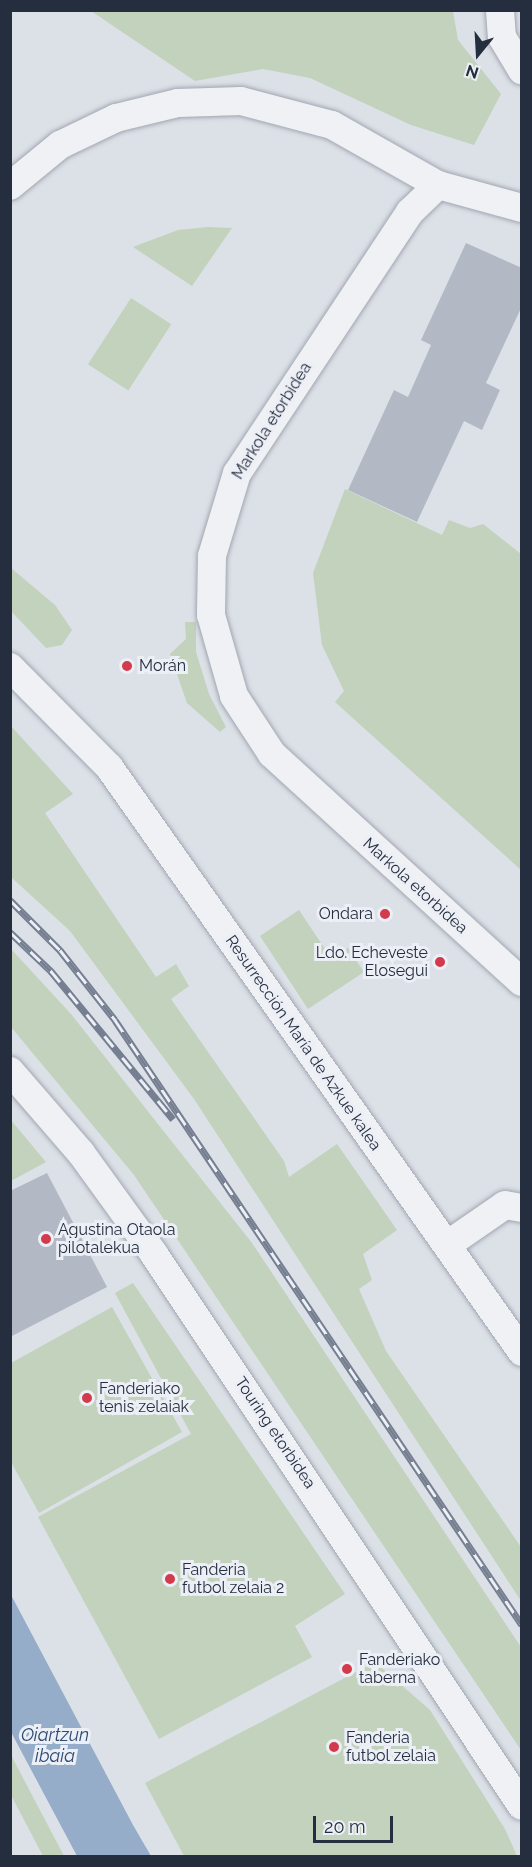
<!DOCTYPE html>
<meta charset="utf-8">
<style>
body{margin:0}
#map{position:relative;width:532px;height:1867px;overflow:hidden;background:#dce0e7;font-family:Raleway,sans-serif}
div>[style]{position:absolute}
.green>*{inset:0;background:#c2d2bd;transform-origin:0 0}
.water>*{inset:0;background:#95adc9}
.building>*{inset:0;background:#b3b9c4}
.roads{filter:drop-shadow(0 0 2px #a1a7b1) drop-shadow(0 0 2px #a1a7b1)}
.minor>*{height:28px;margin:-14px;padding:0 14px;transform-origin:14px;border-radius:14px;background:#eff1f5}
.rail>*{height:7px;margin-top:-3.5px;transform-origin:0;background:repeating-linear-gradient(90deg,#eceff5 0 14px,#757f91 0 28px);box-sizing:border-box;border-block:2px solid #757f91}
.dots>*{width:16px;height:16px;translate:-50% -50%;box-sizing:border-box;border:3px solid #eceff5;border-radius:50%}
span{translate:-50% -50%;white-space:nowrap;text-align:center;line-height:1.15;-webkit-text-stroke:6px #eceff5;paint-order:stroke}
.street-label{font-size:16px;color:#252e3e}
.poi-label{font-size:16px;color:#252e3e}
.left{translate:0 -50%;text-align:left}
.right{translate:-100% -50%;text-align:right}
.water-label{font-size:18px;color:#2e4b73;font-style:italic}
.frame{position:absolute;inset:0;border:12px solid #252e3e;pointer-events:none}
.north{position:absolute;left:448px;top:24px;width:60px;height:60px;-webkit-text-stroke:4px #eceff5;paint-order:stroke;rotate:198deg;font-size:16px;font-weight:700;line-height:24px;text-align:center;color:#252e3e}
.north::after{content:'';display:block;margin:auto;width:21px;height:27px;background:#252e3e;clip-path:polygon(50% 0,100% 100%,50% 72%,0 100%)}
.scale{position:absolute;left:313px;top:1816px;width:80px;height:27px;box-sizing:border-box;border:3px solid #252e3e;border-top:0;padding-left:8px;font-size:18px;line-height:21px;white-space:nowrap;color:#252e3e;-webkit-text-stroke:4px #eceff5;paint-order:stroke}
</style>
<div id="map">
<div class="green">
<i style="clip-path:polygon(91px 11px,453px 11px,458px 40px,501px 94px,474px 145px,411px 125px,310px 78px,263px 69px,195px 81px)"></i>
<i style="clip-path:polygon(208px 227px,232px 228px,192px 286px,133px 247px,178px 230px)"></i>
<i style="left:131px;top:298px;width:48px;height:79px;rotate:33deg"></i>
<i style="clip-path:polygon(345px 489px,442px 535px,449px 520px,470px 528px,483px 524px,521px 554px,521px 870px,335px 702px,344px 691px,322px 645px,313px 573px)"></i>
<i style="clip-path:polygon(11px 568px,55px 605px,72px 630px,62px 645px,46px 648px,11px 611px)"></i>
<i style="clip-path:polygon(185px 622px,196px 622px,196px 652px,209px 694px,226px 727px,220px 732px,187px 703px,170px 654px,186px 639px)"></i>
<i style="clip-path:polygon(10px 725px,73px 794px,45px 813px,156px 977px,176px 964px,189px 986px,171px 999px,284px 1161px,289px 1177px,337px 1144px,397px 1230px,363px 1254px,372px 1280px,359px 1289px,386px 1351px,521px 1547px,521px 1601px,194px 1099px,70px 931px,11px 877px)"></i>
<i style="clip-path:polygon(299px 910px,331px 958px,348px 948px,364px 972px,308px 1009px,260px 936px)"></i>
<i style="clip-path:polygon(11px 949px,71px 1014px,252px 1243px,521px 1647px,521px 1750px,134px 1175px,11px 1027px)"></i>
<i style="clip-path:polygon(10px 1119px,46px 1162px,11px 1181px,10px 1181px)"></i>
<i style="clip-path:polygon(133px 1283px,345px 1594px,295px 1626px,312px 1657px,159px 1739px,38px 1517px,191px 1434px,115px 1293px)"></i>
<i style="clip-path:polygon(112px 1307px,182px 1432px,39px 1513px,11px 1462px,11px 1363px)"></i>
<i style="clip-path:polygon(375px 1662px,430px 1710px,505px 1829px,517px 1856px,184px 1856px,145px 1783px)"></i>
<i style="clip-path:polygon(11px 1755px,64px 1856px,43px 1856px,11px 1795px)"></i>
</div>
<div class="water">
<i style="clip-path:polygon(10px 1593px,133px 1825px,151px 1856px,77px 1856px,11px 1732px)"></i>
</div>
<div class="building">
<i style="clip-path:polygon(466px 243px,522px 268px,522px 306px,486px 383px,500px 390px,482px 430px,464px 421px,417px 522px,348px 490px,394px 390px,408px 397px,431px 345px,421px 340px)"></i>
<i style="clip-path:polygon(47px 1173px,107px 1287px,10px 1337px,10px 1191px)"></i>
</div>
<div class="roads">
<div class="minor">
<i style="left:500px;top:10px;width:27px;rotate:86deg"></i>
<i style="left:502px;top:37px;width:39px;rotate:59deg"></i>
<i style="left:438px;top:185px;width:39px;rotate:136deg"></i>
<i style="left:410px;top:212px;width:313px;rotate:123.5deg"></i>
<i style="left:237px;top:473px;width:87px;rotate:106.8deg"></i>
<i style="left:212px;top:556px;width:59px;rotate:91deg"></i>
<i style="left:211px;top:615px;width:84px;rotate:74.1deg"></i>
<i style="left:234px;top:696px;width:69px;rotate:56.8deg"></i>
<i style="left:272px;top:754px;width:338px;rotate:42.4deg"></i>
<i style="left:10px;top:186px;width:65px;rotate:-39.4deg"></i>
<i style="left:60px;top:145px;width:62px;rotate:-25.7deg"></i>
<i style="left:116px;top:118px;width:64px;rotate:-13.6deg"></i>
<i style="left:178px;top:103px;width:63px;rotate:-1.8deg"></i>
<i style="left:241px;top:101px;width:94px;rotate:14.8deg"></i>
<i style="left:332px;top:125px;width:122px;rotate:29.5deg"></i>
<i style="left:438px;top:185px;width:87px;rotate:15.3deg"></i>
<i style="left:10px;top:667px;width:141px;rotate:45.3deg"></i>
<i style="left:109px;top:767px;width:716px;rotate:54.78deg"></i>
<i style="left:10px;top:1071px;width:108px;rotate:49.1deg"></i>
<i style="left:81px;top:1153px;width:125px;rotate:54.1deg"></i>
<i style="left:154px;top:1254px;width:663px;rotate:56.31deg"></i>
<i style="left:447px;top:1245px;width:70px;rotate:-34.6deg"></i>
<i style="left:505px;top:1205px;width:17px;rotate:10deg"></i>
</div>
</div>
<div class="rail">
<i style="left:10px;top:900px;width:71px;rotate:45deg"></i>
<i style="left:60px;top:950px;width:89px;rotate:51.8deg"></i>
<i style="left:115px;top:1020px;width:729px;rotate:56.07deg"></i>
<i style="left:10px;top:932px;width:57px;rotate:43.6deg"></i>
<i style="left:51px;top:971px;width:192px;rotate:50.5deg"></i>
</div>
<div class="dots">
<i style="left:127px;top:666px;background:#d33a4c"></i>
<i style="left:385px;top:914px;background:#d33a4c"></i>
<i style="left:440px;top:962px;background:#d33a4c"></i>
<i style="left:46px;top:1239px;background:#d33a4c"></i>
<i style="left:87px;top:1398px;background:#d33a4c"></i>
<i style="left:170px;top:1579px;background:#d33a4c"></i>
<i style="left:347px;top:1669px;background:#d33a4c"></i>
<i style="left:334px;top:1747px;background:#d33a4c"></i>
</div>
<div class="street-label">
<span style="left:272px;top:421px;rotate:-58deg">Markola etorbidea</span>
<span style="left:415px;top:886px;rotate:42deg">Markola etorbidea</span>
<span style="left:303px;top:1043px;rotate:55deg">Resurrección María de Azkue kalea</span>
<span style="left:275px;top:1433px;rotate:56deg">Touring etorbidea</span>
</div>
<div class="poi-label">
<span class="left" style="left:139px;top:666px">Morán</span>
<span class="right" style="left:373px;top:914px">Ondara</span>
<span class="right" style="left:428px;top:962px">Ldo. Echeveste<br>Elosegui</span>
<span class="left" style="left:58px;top:1239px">Agustina Otaola<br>pilotalekua</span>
<span class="left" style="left:99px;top:1398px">Fanderiako<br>tenis zelaiak</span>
<span class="left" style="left:182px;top:1579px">Fanderia<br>futbol zelaia 2</span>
<span class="left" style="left:359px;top:1669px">Fanderiako<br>taberna</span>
<span class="left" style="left:346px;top:1747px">Fanderia<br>futbol zelaia</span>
</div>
<div class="water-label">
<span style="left:55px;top:1746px">Oiartzun<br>ibaia</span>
</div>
<div class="frame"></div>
<div class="north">N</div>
<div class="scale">20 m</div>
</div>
